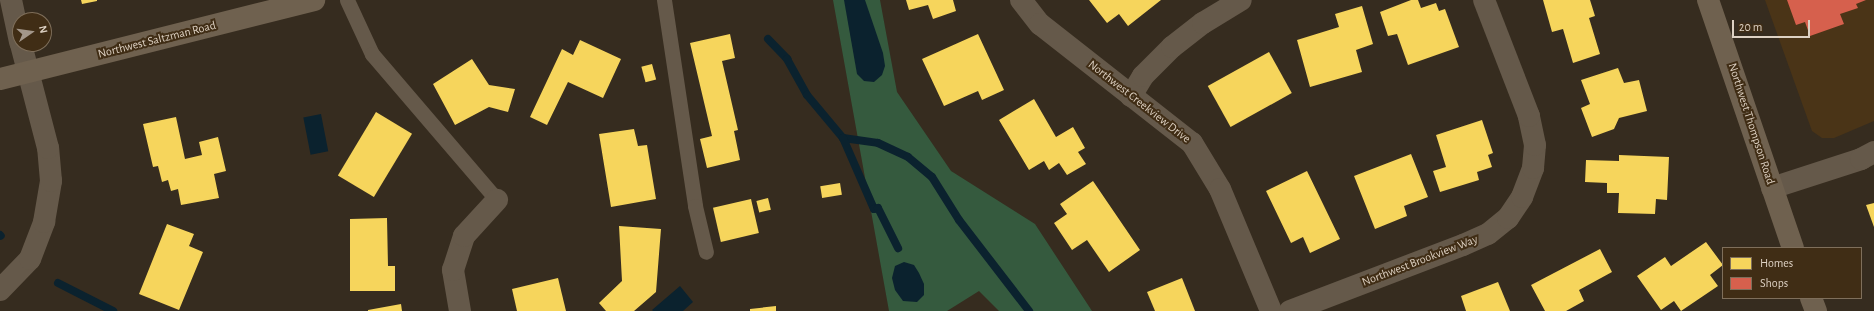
<!DOCTYPE html>
<style>
body{margin:0}
#map{position:relative;width:1874px;height:311px;overflow:hidden;background:#362c1f;font-family:"Alegreya Sans",sans-serif}
div>[style]{position:absolute}
.built>*{inset:0;background:#4a3417}
.green>*{inset:0;background:#355a3e}
.water>*{inset:0;background:#0b222e;transform-origin:0 0}
.homes>*{inset:0;background:#f6d55c;transform-origin:0 0}
.shops>*{inset:0;background:#d6604d}
.stream>*{height:8px;margin:-4px;padding:0 4px;transform-origin:4px;border-radius:4px;background:#0b222e}
.lane>*{height:15px;margin:-7.5px;padding:0 7.5px;transform-origin:7.5px;border-radius:7.5px;background:#65594a}
.street>*{height:22px;margin:-11px;padding:0 11px;transform-origin:11px;border-radius:11px;background:#65594a}
.secondary>*{height:22px;margin:-11px;padding:0 11px;transform-origin:11px;border-radius:11px;background:#6f614f}
span{translate:-50% -50%;white-space:nowrap;text-align:center;line-height:1.15;-webkit-text-stroke:4px #402d15;paint-order:stroke}
.street-label{font-size:12px;color:#ddd1c3}
.legend{position:absolute;left:1722px;top:247px;width:140px;height:52px;box-sizing:border-box;background:#402d15;border:1px solid #7f6f5b;margin:0;padding:5px 7px;list-style:none;font-size:12px;color:#ddd1c3}
.legend li{display:flex;align-items:center;gap:8px;height:20px}
.legend b{width:20px;border:1px solid #7f6f5b}
.north{position:absolute;left:12px;top:12px;width:40px;height:40px;box-sizing:border-box;background:#402d15;border:1px solid #7f6f5b;border-radius:50%;rotate:77deg;font-size:11px;font-weight:700;line-height:16px;text-align:center;color:#ddd1c3}
.north::after{content:'';display:block;margin:auto;width:14px;height:18px;background:#a3978a;clip-path:polygon(50% 0,100% 100%,50% 72%,0 100%)}
.scale{position:absolute;left:1732px;top:20px;width:78px;height:18px;box-sizing:border-box;border:2px solid #ddd1c3;border-top:0;padding-left:5px;font-size:12px;line-height:14px;white-space:nowrap;color:#ddd1c3;-webkit-text-stroke:3px #402d15;paint-order:stroke}
</style>
<div id="map">
<div class="built">
<i style="clip-path:polygon(1765px 0,1874px 0,1874px 121px,1834px 138px,1822px 138px,1812px 131px)"></i>
</div>
<div class="green">
<i style="clip-path:polygon(833px 0,880px 0,897px 92px,951px 171px,1035px 224px,1092px 311px,999px 311px,979px 291px,947px 311px,889px 311px)"></i>
</div>
<div class="water">
<i style="clip-path:polygon(844px 0,865px 0,883px 53px,885px 66px,882px 75px,874px 82px,864px 81px,857px 74px)"></i>
<i style="left:321px;top:114px;width:38px;height:18px;rotate:79deg"></i>
<i style="clip-path:polygon(904px 262px,914px 265px,919px 273px,924px 284px,924px 295px,917px 302px,903px 301px,895px 290px,892px 278px,895px 266px)"></i>
<i style="clip-path:polygon(680px 286px,693px 302px,683px 311px,653px 311px,652px 310px)"></i>
</div>
<div class="homes">
<i style="clip-path:polygon(81px 0,97px 0,97px 1px,82px 4px)"></i>
<i style="clip-path:polygon(906px 0,953px 0,956px 11px,933px 19px,928px 5px,909px 10px)"></i>
<i style="clip-path:polygon(1089px 0,1161px 0,1128px 26px,1119px 14px,1107px 23px)"></i>
<i style="clip-path:polygon(1411px 0,1418px 0,1421px 8px,1436px 3px,1439px 11px,1445px 9px,1459px 47px,1408px 65px,1397px 34px,1388px 36px,1380px 12px)"></i>
<i style="clip-path:polygon(1543px 0,1590px 0,1595px 16px,1589px 18px,1600px 54px,1573px 63px,1563px 29px,1552px 32px)"></i>
<i style="clip-path:polygon(1362px 6px,1373px 44px,1356px 50px,1362px 72px,1310px 87px,1297px 40px,1339px 27px,1335px 14px)"></i>
<i style="clip-path:polygon(730px 34px,735px 58px,722px 61px,738px 130px,734px 131px,740px 160px,707px 168px,700px 139px,712px 136px,690px 43px)"></i>
<i style="clip-path:polygon(978px 34px,1004px 90px,982px 100px,978px 91px,944px 106px,922px 59px)"></i>
<i style="clip-path:polygon(580px 40px,621px 59px,603px 98px,568px 82px,547px 125px,530px 117px,562px 49px,573px 55px)"></i>
<i style="left:1269px;top:52px;width:47px;height:70px;rotate:61deg"></i>
<i style="clip-path:polygon(472px 59px,489px 85px,515px 89px,508px 112px,489px 107px,455px 125px,433px 84px)"></i>
<i style="left:652px;top:64px;width:16px;height:11px;rotate:75deg"></i>
<i style="clip-path:polygon(1618px 68px,1624px 83px,1639px 80px,1647px 111px,1619px 118px,1614px 129px,1592px 137px,1581px 108px,1590px 104px,1581px 80px)"></i>
<i style="clip-path:polygon(1034px 99px,1056px 137px,1073px 127px,1085px 148px,1078px 152px,1086px 164px,1067px 175px,1059px 163px,1049px 170px,1044px 161px,1029px 170px,999px 120px)"></i>
<i style="left:376px;top:112px;width:42px;height:74px;rotate:31deg"></i>
<i style="clip-path:polygon(176px 117px,185px 159px,202px 155px,199px 142px,218px 137px,226px 171px,214px 174px,219px 198px,181px 205px,178px 189px,171px 191px,168px 180px,162px 182px,158px 166px,153px 167px,143px 124px)"></i>
<i style="clip-path:polygon(1482px 120px,1493px 153px,1488px 155px,1492px 167px,1477px 172px,1479px 180px,1440px 192px,1433px 171px,1446px 167px,1436px 135px)"></i>
<i style="clip-path:polygon(634px 129px,638px 146px,647px 145px,656px 199px,611px 207px,599px 134px)"></i>
<i style="clip-path:polygon(1411px 154px,1428px 197px,1404px 206px,1407px 216px,1375px 229px,1354px 176px)"></i>
<i style="clip-path:polygon(1619px 155px,1669px 157px,1667px 200px,1656px 199px,1655px 214px,1618px 213px,1619px 193px,1607px 193px,1607px 183px,1585px 182px,1586px 160px,1619px 161px)"></i>
<i style="clip-path:polygon(1307px 171px,1340px 239px,1310px 253px,1303px 237px,1291px 243px,1266px 191px)"></i>
<i style="clip-path:polygon(1093px 181px,1140px 250px,1109px 272px,1087px 240px,1072px 250px,1054px 223px,1067px 214px,1060px 204px)"></i>
<i style="left:840px;top:183px;width:12px;height:20px;rotate:81deg"></i>
<i style="left:768px;top:198px;width:12px;height:12px;rotate:76deg"></i>
<i style="left:751px;top:199px;width:35px;height:39px;rotate:77deg"></i>
<i style="clip-path:polygon(1874px 203px,1874px 227px,1866px 205px)"></i>
<i style="clip-path:polygon(387px 218px,388px 266px,395px 266px,395px 291px,350px 291px,350px 219px)"></i>
<i style="clip-path:polygon(167px 224px,194px 234px,189px 246px,203px 252px,179px 310px,139px 294px)"></i>
<i style="clip-path:polygon(619px 226px,661px 229px,656px 292px,634px 311px,606px 311px,599px 303px,622px 281px)"></i>
<i style="clip-path:polygon(1706px 242px,1723px 265px,1710px 275px,1718px 286px,1681px 311px,1674px 301px,1661px 310px,1637px 276px,1665px 257px,1671px 266px)"></i>
<i style="clip-path:polygon(1600px 249px,1612px 272px,1579px 290px,1584px 301px,1566px 311px,1545px 311px,1531px 285px)"></i>
<i style="clip-path:polygon(558px 278px,566px 311px,517px 311px,512px 289px)"></i>
<i style="clip-path:polygon(1182px 278px,1195px 311px,1155px 311px,1147px 292px)"></i>
<i style="clip-path:polygon(1498px 282px,1510px 311px,1466px 311px,1461px 296px)"></i>
<i style="clip-path:polygon(401px 304px,402px 311px,368px 311px,368px 310px)"></i>
<i style="clip-path:polygon(776px 306px,776px 311px,750px 311px,750px 309px)"></i>
</div>
<div class="shops">
<i style="clip-path:polygon(1787px 0,1866px 0,1856px 4px,1858px 8px,1840px 14px,1844px 24px,1810px 36px,1805px 22px,1796px 25px)"></i>
</div>
<div class="stream">
<i style="left:768px;top:39px;width:28px;rotate:46deg"></i>
<i style="left:787px;top:59px;width:41px;rotate:60.9deg"></i>
<i style="left:807px;top:95px;width:56px;rotate:50.1deg"></i>
<i style="left:843px;top:138px;width:35px;rotate:8deg"></i>
<i style="left:878px;top:143px;width:33px;rotate:25deg"></i>
<i style="left:908px;top:157px;width:31px;rotate:40deg"></i>
<i style="left:932px;top:177px;width:51px;rotate:57.9deg"></i>
<i style="left:959px;top:220px;width:115px;rotate:52.4deg"></i>
<i style="left:843px;top:138px;width:77px;rotate:66.4deg"></i>
<i style="left:874px;top:209px;width:4px;rotate:-14deg"></i>
<i style="left:878px;top:208px;width:45px;rotate:63.4deg"></i>
<i style="left:0;top:235px;width:1px;rotate:45deg"></i>
<i style="left:58px;top:283px;width:62px;rotate:27deg"></i>
</div>
<div class="lane">
<i style="left:347px;top:0;width:60px;rotate:65.2deg"></i>
<i style="left:372px;top:54px;width:192px;rotate:49.4deg"></i>
<i style="left:664px;top:0;width:208px;rotate:81.4deg"></i>
<i style="left:695px;top:206px;width:47px;rotate:76.6deg"></i>
</div>
<div class="street">
<i style="left:11px;top:0;width:43px;rotate:77.9deg"></i>
<i style="left:1021px;top:0;width:31px;rotate:52deg"></i>
<i style="left:1040px;top:24px;width:193px;rotate:38.1deg"></i>
<i style="left:1192px;top:143px;width:54px;rotate:58.7deg"></i>
<i style="left:1220px;top:189px;width:132px;rotate:67.3deg"></i>
<i style="left:1131px;top:96px;width:23px;rotate:-59deg"></i>
<i style="left:1143px;top:76px;width:41px;rotate:-45deg"></i>
<i style="left:1172px;top:47px;width:39px;rotate:-38deg"></i>
<i style="left:1203px;top:23px;width:44px;rotate:-31.2deg"></i>
<i style="left:1772px;top:188px;width:94px;rotate:-18deg"></i>
<i style="left:1861px;top:159px;width:15px;rotate:-28deg"></i>
<i style="left:0;top:290px;width:43px;rotate:-45.9deg"></i>
<i style="left:30px;top:259px;width:40px;rotate:-69deg"></i>
<i style="left:44px;top:222px;width:42px;rotate:-80.3deg"></i>
<i style="left:51px;top:181px;width:33px;rotate:-95deg"></i>
<i style="left:48px;top:148px;width:107px;rotate:-104.6deg"></i>
<i style="left:460px;top:311px;width:42px;rotate:-99.7deg"></i>
<i style="left:453px;top:270px;width:36px;rotate:-72deg"></i>
<i style="left:464px;top:236px;width:49px;rotate:-47.5deg"></i>
<i style="left:1290px;top:311px;width:185px;rotate:-20.9deg"></i>
<i style="left:1463px;top:245px;width:27px;rotate:-24deg"></i>
<i style="left:1488px;top:234px;width:26px;rotate:-39deg"></i>
<i style="left:1508px;top:218px;width:25px;rotate:-56deg"></i>
<i style="left:1522px;top:197px;width:31px;rotate:-69deg"></i>
<i style="left:1533px;top:168px;width:23px;rotate:-85deg"></i>
<i style="left:1535px;top:145px;width:30px;rotate:-102deg"></i>
<i style="left:1529px;top:116px;width:124px;rotate:-111.2deg"></i>
</div>
<div class="secondary">
<i style="left:1708px;top:0;width:262px;rotate:71.1deg"></i>
<i style="left:0;top:79px;width:324px;rotate:-14.1deg"></i>
<i style="left:1811px;top:298px;width:14px;rotate:69deg"></i>
</div>
<div class="street-label">
<span style="left:157px;top:40px;rotate:-14deg">Northwest Saltzman Road</span>
<span style="left:1139px;top:102px;rotate:38deg">Northwest Creekview Drive</span>
<span style="left:1751px;top:124px;rotate:72deg">Northwest Thompson Road</span>
<span style="left:1420px;top:261px;rotate:-21deg">Northwest Brookview Way</span>
</div>
<ul class="legend">
<li><b style="height:11px;background:#f6d55c"></b>Homes</li>
<li><b style="height:11px;background:#d6604d"></b>Shops</li>
</ul>
<div class="north">N</div>
<div class="scale">20 m</div>
</div>
